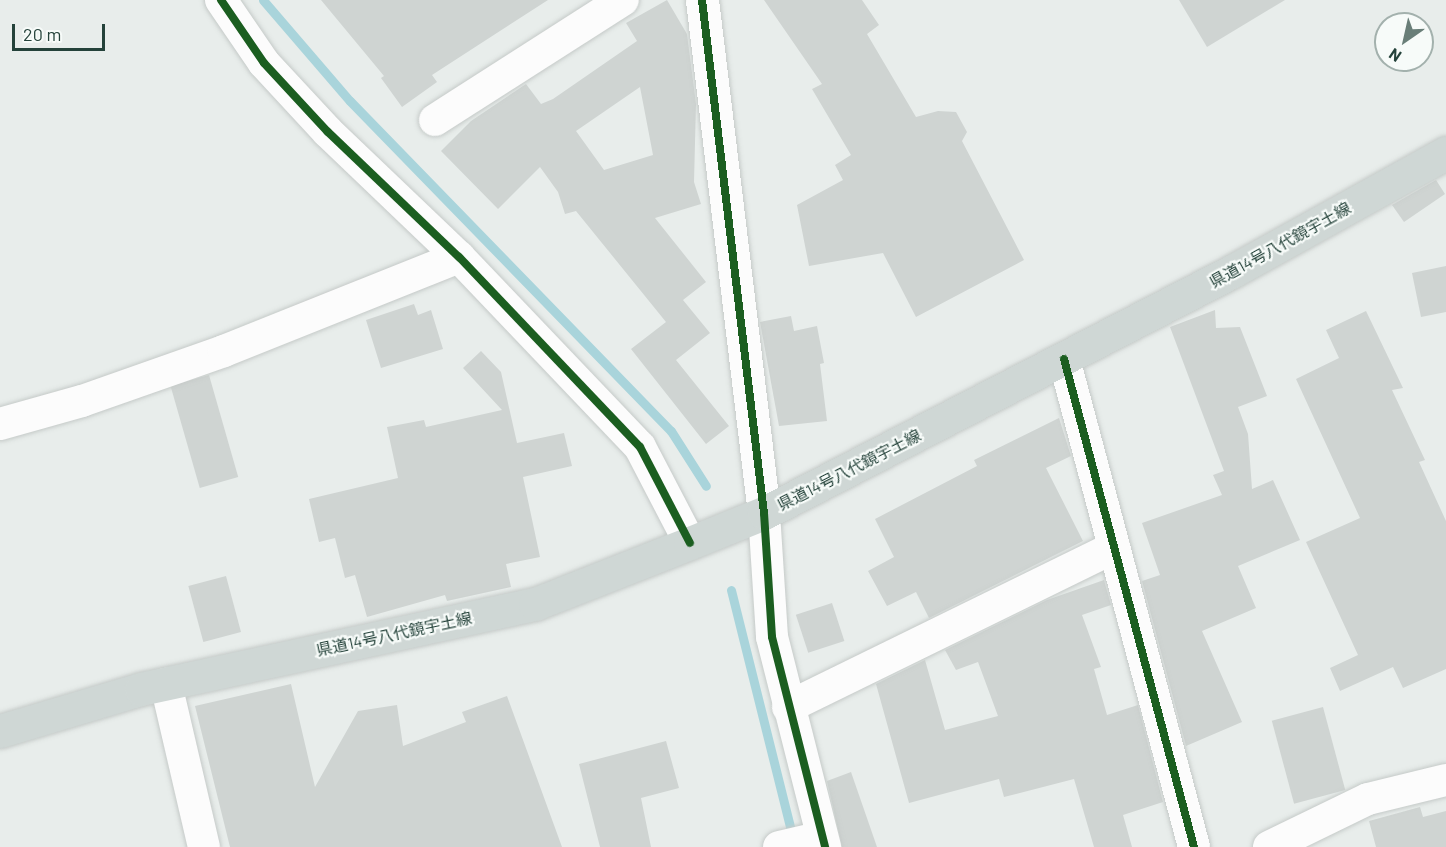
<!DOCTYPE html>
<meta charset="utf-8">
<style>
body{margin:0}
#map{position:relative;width:1446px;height:847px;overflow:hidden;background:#e8edeb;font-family:Barlow,"Noto Sans JP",sans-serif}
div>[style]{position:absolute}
.stream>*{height:9px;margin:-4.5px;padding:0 4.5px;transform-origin:4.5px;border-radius:4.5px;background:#a9d4db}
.building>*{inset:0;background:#cfd4d2;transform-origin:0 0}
.roads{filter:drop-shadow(0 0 2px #c5cac8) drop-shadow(0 0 2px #c5cac8)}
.street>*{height:32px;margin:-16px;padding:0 16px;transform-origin:16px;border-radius:16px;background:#fcfcfc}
.secondary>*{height:33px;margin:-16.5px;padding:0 16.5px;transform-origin:16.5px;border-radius:16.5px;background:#fcfcfc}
.primary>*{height:33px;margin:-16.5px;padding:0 16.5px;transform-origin:16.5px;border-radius:16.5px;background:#cfd7d5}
.cycleway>*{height:8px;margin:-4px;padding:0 4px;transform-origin:4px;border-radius:4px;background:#1b5e20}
span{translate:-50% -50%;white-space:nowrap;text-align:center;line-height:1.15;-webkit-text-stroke:4.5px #f7fbf9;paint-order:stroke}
.street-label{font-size:16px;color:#24423a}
.north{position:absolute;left:1374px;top:12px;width:60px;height:60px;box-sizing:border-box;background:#f7fbf9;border:2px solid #a3b1ad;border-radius:50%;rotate:214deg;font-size:16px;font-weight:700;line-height:24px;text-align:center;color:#24423a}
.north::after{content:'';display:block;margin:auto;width:21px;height:27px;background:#697e78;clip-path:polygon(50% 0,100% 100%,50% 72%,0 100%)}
.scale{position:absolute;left:12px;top:24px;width:93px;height:27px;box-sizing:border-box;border:3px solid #24423a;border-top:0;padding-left:8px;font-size:18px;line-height:21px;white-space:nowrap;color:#24423a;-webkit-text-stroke:4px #f7fbf9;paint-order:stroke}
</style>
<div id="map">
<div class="stream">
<i style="left:263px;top:0;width:133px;rotate:49.3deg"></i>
<i style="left:350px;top:101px;width:460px;rotate:45.8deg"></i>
<i style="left:671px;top:431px;width:65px;rotate:57.5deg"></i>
<i style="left:731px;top:590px;width:256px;rotate:76deg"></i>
</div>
<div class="building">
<i style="clip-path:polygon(321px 0,548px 0,432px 75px,437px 82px,402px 107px,381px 78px,384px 76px)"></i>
<i style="clip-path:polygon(evenodd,667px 0,687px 34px,696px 104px,694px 182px,701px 204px,655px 218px,706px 282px,683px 300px,710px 333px,676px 360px,729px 426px,706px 444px,631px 349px,666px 322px,576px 211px,565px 214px,558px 192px,540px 167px,498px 209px,441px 151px,471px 121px,526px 84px,541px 104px,553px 99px,637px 41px,626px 23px,667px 0,640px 87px,653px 155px,604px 170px,576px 131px,640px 87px)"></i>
<i style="clip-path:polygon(764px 0,862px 0,879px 25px,867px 34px,916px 117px,938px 111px,956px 112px,967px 132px,962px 141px,1024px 260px,916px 317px,883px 253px,809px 266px,797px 205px,843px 180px,835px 165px,851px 155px,812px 89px,822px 84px)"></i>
<i style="clip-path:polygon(1179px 0,1285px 0,1207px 47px)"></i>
<i style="clip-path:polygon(1436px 180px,1445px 194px,1404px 222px,1392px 205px)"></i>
<i style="clip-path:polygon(1446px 266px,1446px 312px,1421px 317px,1412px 273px)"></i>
<i style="clip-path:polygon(414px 304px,418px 315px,431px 310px,443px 349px,381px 368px,366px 320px)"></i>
<i style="clip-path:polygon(1215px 310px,1216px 328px,1240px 327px,1267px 396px,1238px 407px,1248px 434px,1252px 489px,1273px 480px,1300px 540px,1238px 566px,1256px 608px,1202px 631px,1242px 722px,1186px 746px,1142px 581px,1160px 575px,1142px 523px,1222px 495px,1213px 475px,1224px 471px,1170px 327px)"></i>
<i style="clip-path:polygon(1366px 311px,1403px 388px,1392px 390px,1425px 460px,1419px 462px,1446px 521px,1446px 669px,1403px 688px,1393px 667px,1340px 691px,1330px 668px,1358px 655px,1306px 542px,1360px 518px,1296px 379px,1339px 358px,1326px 330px)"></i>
<i style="clip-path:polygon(791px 316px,794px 331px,817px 326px,824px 363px,820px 364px,827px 421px,779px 426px,760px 322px)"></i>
<i style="clip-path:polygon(481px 351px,501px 372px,517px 443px,564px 433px,572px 466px,523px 477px,540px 557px,506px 564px,511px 587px,447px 601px,445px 595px,367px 617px,355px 575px,345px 578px,335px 538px,319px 542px,309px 499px,398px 478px,387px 427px,424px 420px,426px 427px,502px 410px,463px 368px)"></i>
<i style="left:209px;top:375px;width:106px;height:40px;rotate:74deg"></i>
<i style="clip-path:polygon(1059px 418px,1071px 456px,1046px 468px,1083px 541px,929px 618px,916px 592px,887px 606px,868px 571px,894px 557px,875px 519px,977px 466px,974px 460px)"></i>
<i style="left:226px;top:576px;width:58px;height:39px;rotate:75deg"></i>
<i style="clip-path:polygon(1104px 580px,1111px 605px,1082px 615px,1101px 667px,1094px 669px,1107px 715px,1138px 705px,1163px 802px,1123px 815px,1132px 847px,1094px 847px,1074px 779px,1004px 797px,999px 779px,909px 803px,876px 684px,925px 660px,945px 730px,998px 716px,978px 662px,956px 670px,945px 650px,1047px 600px)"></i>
<i style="left:832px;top:603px;width:40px;height:38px;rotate:72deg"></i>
<i style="clip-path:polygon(291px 684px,315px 787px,358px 711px,397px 705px,403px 746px,466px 722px,462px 712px,507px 696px,562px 847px,230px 847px,195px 706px)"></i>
<i style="left:1323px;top:707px;width:86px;height:53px;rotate:75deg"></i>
<i style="clip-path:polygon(666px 741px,679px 788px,641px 798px,651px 847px,600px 847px,579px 764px)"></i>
<i style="clip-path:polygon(851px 772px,877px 847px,842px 847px,827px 781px)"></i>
<i style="clip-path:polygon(1420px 807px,1423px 817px,1446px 811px,1446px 847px,1376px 847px,1369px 821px)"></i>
</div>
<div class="roads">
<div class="street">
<i style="left:221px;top:0;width:76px;rotate:55.7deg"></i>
<i style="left:264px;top:63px;width:94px;rotate:47.2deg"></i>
<i style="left:328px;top:132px;width:181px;rotate:43.7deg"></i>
<i style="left:459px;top:257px;width:262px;rotate:46.4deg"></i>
<i style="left:640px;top:447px;width:108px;rotate:62.5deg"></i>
<i style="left:435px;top:120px;width:223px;rotate:-32.6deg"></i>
<i style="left:1064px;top:359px;width:505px;rotate:75.08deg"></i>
<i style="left:0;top:424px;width:85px;rotate:-15.7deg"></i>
<i style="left:82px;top:401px;width:151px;rotate:-19.4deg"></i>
<i style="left:224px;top:351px;width:253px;rotate:-21.8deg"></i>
<i style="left:764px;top:513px;width:124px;rotate:86.3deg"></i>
<i style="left:772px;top:637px;width:217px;rotate:75.8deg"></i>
<i style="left:166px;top:684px;width:167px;rotate:76.9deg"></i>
<i style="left:788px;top:707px;width:363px;rotate:-26.1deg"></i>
<i style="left:779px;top:847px;width:44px;rotate:-13.1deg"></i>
<i style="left:1269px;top:847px;width:110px;rotate:-25.9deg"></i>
<i style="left:1368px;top:799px;width:80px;rotate:-13.7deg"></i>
</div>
<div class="secondary">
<i style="left:702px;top:0;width:517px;rotate:83.11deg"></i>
</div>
<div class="primary">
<i style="left:0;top:731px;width:147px;rotate:-16.6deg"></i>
<i style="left:141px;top:689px;width:403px;rotate:-12.2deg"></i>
<i style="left:535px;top:604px;width:167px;rotate:-21.5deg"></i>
<i style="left:690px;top:543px;width:80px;rotate:-22.1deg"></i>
<i style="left:764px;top:513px;width:526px;rotate:-27.3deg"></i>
<i style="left:1231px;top:272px;width:246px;rotate:-29deg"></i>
</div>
</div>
<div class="cycleway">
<i style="left:221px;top:0;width:76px;rotate:55.7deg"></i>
<i style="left:264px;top:63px;width:94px;rotate:47.2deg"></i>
<i style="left:328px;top:132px;width:181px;rotate:43.7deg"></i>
<i style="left:459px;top:257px;width:262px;rotate:46.4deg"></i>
<i style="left:640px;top:447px;width:108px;rotate:62.5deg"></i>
<i style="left:702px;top:0;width:517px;rotate:83.11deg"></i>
<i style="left:764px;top:513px;width:124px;rotate:86.3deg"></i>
<i style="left:772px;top:637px;width:217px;rotate:75.8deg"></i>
<i style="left:1064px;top:359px;width:505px;rotate:75.08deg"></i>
</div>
<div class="street-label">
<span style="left:1280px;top:245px;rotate:-29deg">県道14号八代鏡宇土線</span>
<span style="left:849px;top:470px;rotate:-27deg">県道14号八代鏡宇土線</span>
<span style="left:394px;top:634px;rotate:-12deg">県道14号八代鏡宇土線</span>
</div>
<div class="north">N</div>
<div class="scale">20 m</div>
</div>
